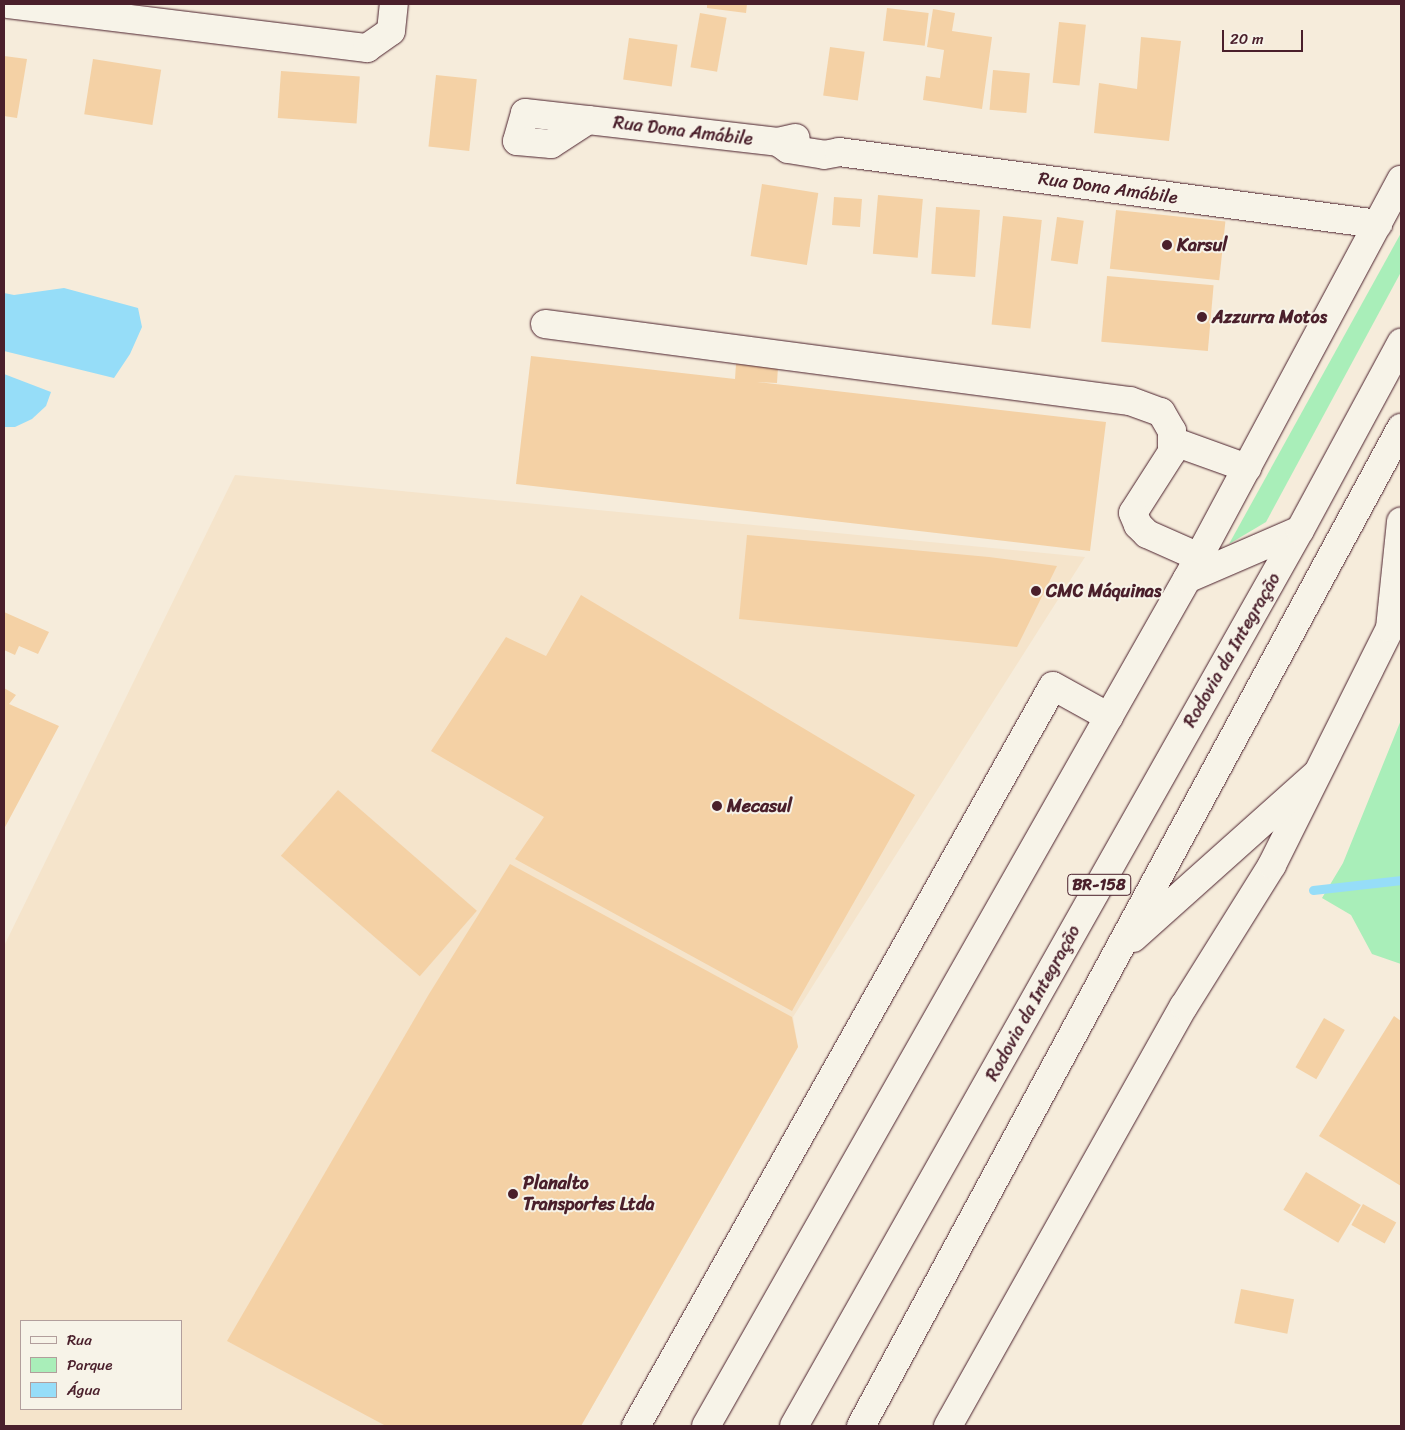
<!DOCTYPE html>
<meta charset="utf-8">
<style>
body{margin:0}
#map{position:relative;width:1405px;height:1430px;overflow:hidden;background:#f6ecdb;font-family:Sriracha,sans-serif}
div>[style]{position:absolute}
.built>*{inset:0;background:#f5e4cb}
.green>*{inset:0;background:#a9eeb9}
.water>*{inset:0;background:#96ddf8}
.stream>*{height:9px;margin:-4.5px;padding:0 4.5px;transform-origin:4.5px;border-radius:4.5px;background:#96ddf8}
.building>*{inset:0;background:#f4d1a5;transform-origin:0 0}
.roads{filter:drop-shadow(0 0 1px #4a1f2b) drop-shadow(0 0 1px #4a1f2b)}
.minor>*{height:28px;margin:-14px;padding:0 14px;transform-origin:14px;border-radius:14px;background:#f7f3e8}
.major>*{height:28px;margin:-14px;padding:0 14px;transform-origin:14px;border-radius:14px;background:#f7f3e8}
.highway>*{height:28px;margin:-14px;padding:0 14px;transform-origin:14px;border-radius:14px;background:#f7f3e8}
.dots>*{width:14px;height:14px;translate:-50% -50%;box-sizing:border-box;border:2px solid #f7f3e8;border-radius:50%}
span{translate:-50% -50%;white-space:nowrap;text-align:center;line-height:1.15;-webkit-text-stroke:4px #f7f3e8;paint-order:stroke}
.shield-label span{padding:1px 4px;background:#f7f3e8;border:1px solid;border-radius:4px;-webkit-text-stroke-width:0}
.shield-label{font-size:16px;color:#4a1f2b;font-weight:700}
.street-label{font-size:18px;color:#4a1f2b}
.poi-label{font-size:18px;color:#4a1f2b;font-weight:700}
.left{translate:0 -50%;text-align:left}
.frame{position:absolute;inset:0;border:5px solid #4a1f2b;pointer-events:none}
.legend{position:absolute;left:20px;top:1320px;width:162px;height:90px;box-sizing:border-box;background:#f7f3e8;border:1px solid #b29e9c;margin:0;padding:6px 9px;list-style:none;font-size:15px;color:#4a1f2b}
.legend li{display:flex;align-items:center;gap:10px;height:25px}
.legend b{width:25px;border:1px solid #b29e9c}
.scale{position:absolute;left:1222px;top:30px;width:81px;height:22px;box-sizing:border-box;border:2px solid #4a1f2b;border-top:0;padding-left:6px;font-size:15px;line-height:18px;white-space:nowrap;color:#4a1f2b;-webkit-text-stroke:4px #f7f3e8;paint-order:stroke}
</style>
<div id="map">
<div class="built">
<i style="clip-path:polygon(evenodd,235px 475px,1085px 557px,793px 1017px,798px 1047px,581px 1426px,4px 1426px,4px 946px,235px 475px,21px 1321px,181px 1321px,181px 1409px,21px 1409px,21px 1321px)"></i>
</div>
<div class="green">
<i style="clip-path:polygon(1401px 233px,1401px 272px,1266px 522px,1229px 544px)"></i>
<i style="clip-path:polygon(1401px 720px,1401px 964px,1372px 954px,1351px 915px,1322px 898px,1343px 863px)"></i>
</div>
<div class="water">
<i style="clip-path:polygon(64px 288px,138px 308px,142px 327px,130px 354px,114px 378px,4px 351px,4px 293px,14px 295px)"></i>
<i style="clip-path:polygon(4px 374px,51px 392px,46px 406px,32px 419px,15px 427px,4px 427px)"></i>
</div>
<div class="stream">
<i style="left:1313px;top:890px;width:89px;rotate:-6.5deg"></i>
</div>
<div class="building">
<i style="clip-path:polygon(707px 4px,747px 4px,746px 13px,707px 8px)"></i>
<i style="left:887px;top:8px;width:42px;height:33px;rotate:7deg"></i>
<i style="clip-path:polygon(933px 9px,955px 13px,952px 31px,992px 37px,982px 109px,923px 100px,926px 76px,940px 78px,944px 50px,927px 47px)"></i>
<i style="left:700px;top:13px;width:27px;height:55px;rotate:10deg"></i>
<i style="left:1059px;top:22px;width:27px;height:61px;rotate:6deg"></i>
<i style="clip-path:polygon(1141px 37px,1181px 41px,1169px 141px,1094px 133px,1099px 83px,1137px 89px)"></i>
<i style="left:629px;top:38px;width:49px;height:42px;rotate:8deg"></i>
<i style="left:830px;top:47px;width:35px;height:49px;rotate:8deg"></i>
<i style="clip-path:polygon(4px 56px,27px 59px,17px 118px,4px 116px)"></i>
<i style="left:93px;top:59px;width:69px;height:56px;rotate:9deg"></i>
<i style="left:993px;top:70px;width:37px;height:40px;rotate:5deg"></i>
<i style="left:281px;top:71px;width:79px;height:47px;rotate:4deg"></i>
<i style="left:436px;top:75px;width:41px;height:72px;rotate:6deg"></i>
<i style="left:762px;top:184px;width:57px;height:73px;rotate:9deg"></i>
<i style="left:878px;top:195px;width:45px;height:59px;rotate:5deg"></i>
<i style="left:834px;top:197px;width:28px;height:28px;rotate:4deg"></i>
<i style="left:936px;top:207px;width:44px;height:67px;rotate:4deg"></i>
<i style="left:1116px;top:210px;width:110px;height:59px;rotate:6deg"></i>
<i style="left:1003px;top:216px;width:39px;height:109px;rotate:6deg"></i>
<i style="left:1057px;top:217px;width:27px;height:44px;rotate:8deg"></i>
<i style="left:1107px;top:276px;width:107px;height:66px;rotate:5deg"></i>
<i style="clip-path:polygon(531px 356px,735px 379px,736px 364px,778px 367px,777px 383px,757px 382px,1106px 422px,1090px 551px,516px 484px)"></i>
<i style="clip-path:polygon(747px 535px,989px 557px,1057px 566px,1017px 647px,739px 619px)"></i>
<i style="clip-path:polygon(581px 595px,915px 795px,792px 1011px,515px 859px,544px 817px,431px 751px,506px 637px,546px 656px)"></i>
<i style="clip-path:polygon(4px 612px,49px 632px,38px 654px,19px 646px,15px 655px,4px 650px)"></i>
<i style="clip-path:polygon(4px 688px,16px 695px,9px 704px,59px 726px,4px 829px)"></i>
<i style="left:338px;top:790px;width:184px;height:87px;rotate:41deg"></i>
<i style="clip-path:polygon(510px 864px,792px 1017px,798px 1047px,581px 1426px,386px 1426px,227px 1341px,429px 994px)"></i>
<i style="clip-path:polygon(1394px 1016px,1401px 1021px,1401px 1186px,1319px 1136px)"></i>
<i style="left:1324px;top:1018px;width:24px;height:57px;rotate:30deg"></i>
<i style="left:1306px;top:1172px;width:64px;height:44px;rotate:31deg"></i>
<i style="left:1363px;top:1204px;width:38px;height:24px;rotate:29deg"></i>
<i style="left:1241px;top:1289px;width:54px;height:35px;rotate:11deg"></i>
</div>
<div class="roads">
<div class="minor">
<i style="left:8px;top:4px;width:362px;rotate:7deg"></i>
<i style="left:367px;top:48px;width:29px;rotate:-35deg"></i>
<i style="left:391px;top:31px;width:27px;rotate:-84deg"></i>
<i style="left:588px;top:120px;width:44px;rotate:147deg"></i>
<i style="left:551px;top:144px;width:34px;rotate:-175deg"></i>
<i style="left:517px;top:141px;width:29px;rotate:-74deg"></i>
<i style="left:525px;top:113px;width:63px;rotate:6.3deg"></i>
<i style="left:588px;top:120px;width:191px;rotate:6.6deg"></i>
<i style="left:778px;top:142px;width:18px;rotate:-13deg"></i>
<i style="left:778px;top:142px;width:12px;rotate:35deg"></i>
<i style="left:788px;top:149px;width:36px;rotate:9deg"></i>
<i style="left:824px;top:155px;width:15px;rotate:-11deg"></i>
<i style="left:839px;top:152px;width:544px;rotate:7.61deg"></i>
<i style="left:545px;top:324px;width:590px;rotate:7.5deg"></i>
<i style="left:1130px;top:401px;width:33px;rotate:20deg"></i>
<i style="left:1161px;top:412px;width:22px;rotate:60deg"></i>
<i style="left:1172px;top:431px;width:21px;rotate:90deg"></i>
<i style="left:1172px;top:452px;width:72px;rotate:122.6deg"></i>
<i style="left:1133px;top:513px;width:13px;rotate:67deg"></i>
<i style="left:1138px;top:525px;width:13px;rotate:45deg"></i>
<i style="left:1147px;top:534px;width:57px;rotate:23.9deg"></i>
<i style="left:1172px;top:441px;width:80px;rotate:19.8deg"></i>
<i style="left:636px;top:1426px;width:849px;rotate:-60.6deg"></i>
<i style="left:1053px;top:686px;width:64px;rotate:29deg"></i>
</div>
<div class="major">
<i style="left:706px;top:1426px;width:974px;rotate:-60.41deg"></i>
<i style="left:1187px;top:579px;width:453px;rotate:-61.8deg"></i>
<i style="left:948px;top:1426px;width:482px;rotate:-60.7deg"></i>
<i style="left:1184px;top:1006px;width:166px;rotate:-58deg"></i>
<i style="left:1272px;top:865px;width:265px;rotate:-63.5deg"></i>
</div>
<div class="highway">
<i style="left:1187px;top:579px;width:123px;rotate:-23.4deg"></i>
<i style="left:1390px;top:628px;width:107px;rotate:-84.1deg"></i>
<i style="left:1133px;top:938px;width:244px;rotate:-41.8deg"></i>
<i style="left:794px;top:1426px;width:1029px;rotate:-60.55deg"></i>
<i style="left:1300px;top:530px;width:213px;rotate:-61.6deg"></i>
<i style="left:861px;top:1426px;width:1135px;rotate:-61.58deg"></i>
</div>
</div>
<div class="dots">
<i style="left:1167px;top:245px;background:#4a1f2b"></i>
<i style="left:1202px;top:317px;background:#4a1f2b"></i>
<i style="left:1036px;top:591px;background:#4a1f2b"></i>
<i style="left:717px;top:806px;background:#4a1f2b"></i>
<i style="left:513px;top:1194px;background:#4a1f2b"></i>
</div>
<div class="shield-label">
<span style="left:1099px;top:885px">BR-158</span>
</div>
<div class="street-label">
<span style="left:683px;top:131px;rotate:7deg">Rua Dona Amábile</span>
<span style="left:1108px;top:188px;rotate:8deg">Rua Dona Amábile</span>
<span style="left:1232px;top:650px;rotate:-60deg">Rodovia da Integração</span>
<span style="left:1033px;top:1003px;rotate:-61deg">Rodovia da Integração</span>
</div>
<div class="poi-label">
<span class="left" style="left:1177px;top:245px">Karsul</span>
<span class="left" style="left:1212px;top:317px">Azzurra Motos</span>
<span class="left" style="left:1046px;top:591px">CMC Máquinas</span>
<span class="left" style="left:727px;top:806px">Mecasul</span>
<span class="left" style="left:523px;top:1194px">Planalto<br>Transportes Ltda</span>
</div>
<div class="frame"></div>
<ul class="legend">
<li><b style="height:6px;background:#f7f3e8"></b>Rua</li>
<li><b style="height:14px;background:#a9eeb9"></b>Parque</li>
<li><b style="height:14px;background:#96ddf8"></b>Água</li>
</ul>
<div class="scale">20 m</div>
</div>
